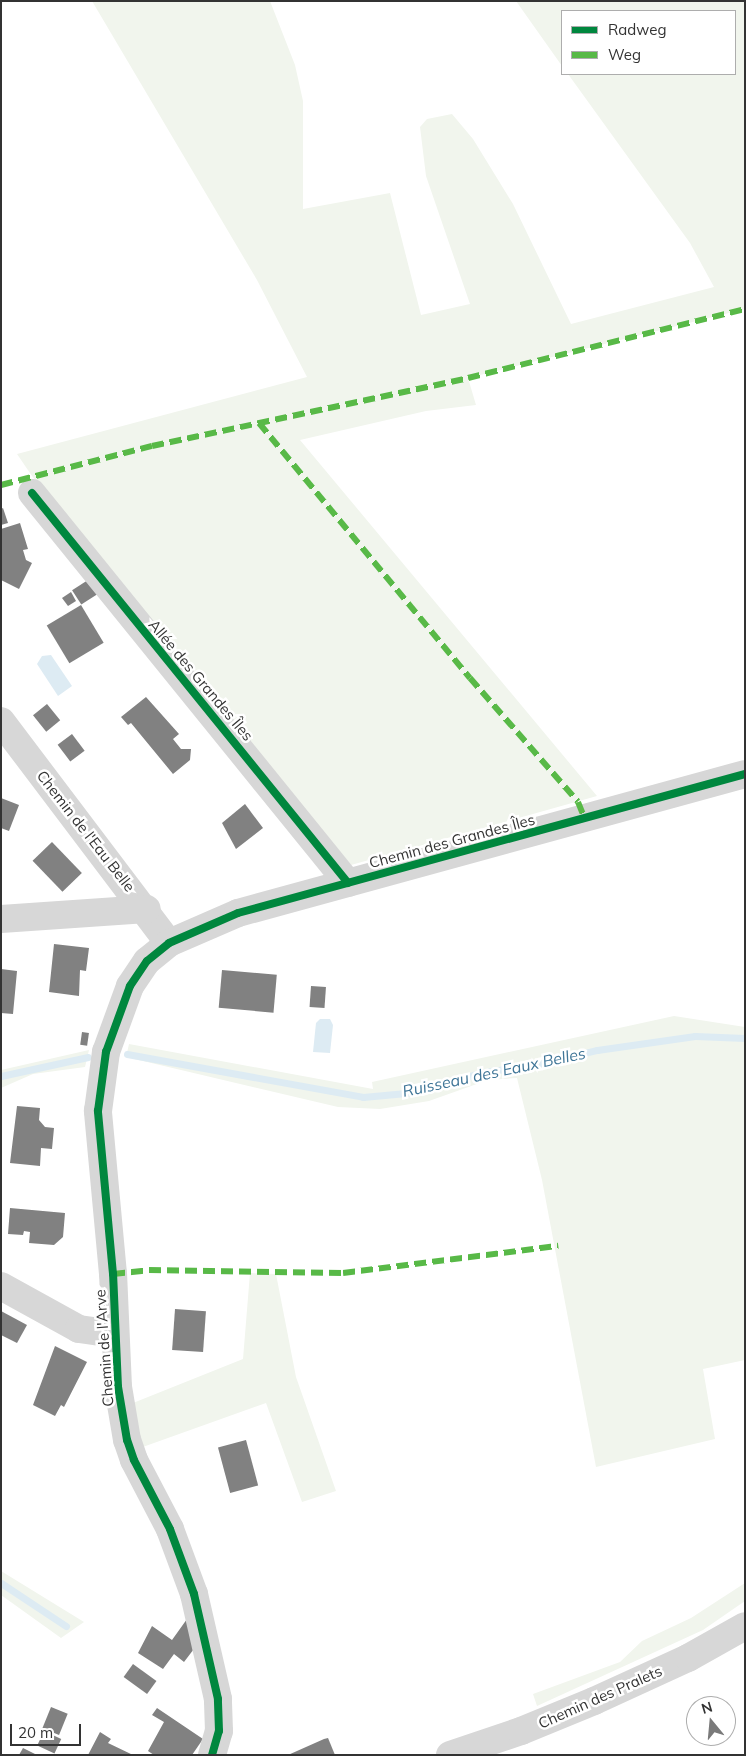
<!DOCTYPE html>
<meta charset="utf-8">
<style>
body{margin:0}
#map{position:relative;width:746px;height:1756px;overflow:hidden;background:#fff;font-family:Mulish,sans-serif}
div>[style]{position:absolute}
.green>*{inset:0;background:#f1f5ed}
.water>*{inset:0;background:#ddebf3}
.stream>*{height:7px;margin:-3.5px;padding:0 3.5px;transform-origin:3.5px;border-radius:3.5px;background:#ddebf3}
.building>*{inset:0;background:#818181;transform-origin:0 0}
.minor>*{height:28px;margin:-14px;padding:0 14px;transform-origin:14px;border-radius:14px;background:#d7d7d7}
.quiet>*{height:6px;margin-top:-3px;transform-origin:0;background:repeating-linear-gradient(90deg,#58b947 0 12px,transparent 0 18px)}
.cycleway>*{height:8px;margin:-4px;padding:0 4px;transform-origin:4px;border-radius:4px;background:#00873e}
span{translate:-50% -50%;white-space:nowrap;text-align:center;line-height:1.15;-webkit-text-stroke:5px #fff;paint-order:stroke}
.street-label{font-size:15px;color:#333}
.water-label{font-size:16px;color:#3f7597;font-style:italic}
.frame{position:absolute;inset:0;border:2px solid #333;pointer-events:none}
.legend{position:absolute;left:561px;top:10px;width:175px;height:65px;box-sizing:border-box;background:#fff;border:1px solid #adadad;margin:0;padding:6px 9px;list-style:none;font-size:15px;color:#333}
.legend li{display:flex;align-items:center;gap:10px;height:25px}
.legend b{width:25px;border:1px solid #adadad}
.north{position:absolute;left:686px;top:1696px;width:50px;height:50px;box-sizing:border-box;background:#fff;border:1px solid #adadad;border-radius:50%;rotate:343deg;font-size:14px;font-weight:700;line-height:20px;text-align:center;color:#333}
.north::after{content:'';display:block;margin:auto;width:18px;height:22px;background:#7a7a7a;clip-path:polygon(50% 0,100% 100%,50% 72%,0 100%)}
.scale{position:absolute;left:10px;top:1724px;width:71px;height:22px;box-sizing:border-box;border:2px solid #333;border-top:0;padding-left:6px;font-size:15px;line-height:18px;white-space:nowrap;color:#333;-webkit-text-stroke:4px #fff;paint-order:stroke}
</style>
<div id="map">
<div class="green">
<i style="clip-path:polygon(92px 1px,270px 1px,295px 65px,303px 101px,303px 209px,390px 193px,421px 315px,470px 304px,426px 176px,420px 127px,427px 119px,452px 114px,473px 139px,513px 204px,571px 324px,714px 287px,690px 243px,568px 74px,735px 74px,735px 11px,562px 11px,562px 66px,516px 1px,745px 1px,745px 309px,468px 378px,476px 405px,426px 411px,300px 440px,597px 796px,351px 865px,32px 476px,17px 454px,307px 377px,257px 280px)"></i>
<i style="clip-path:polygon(674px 1016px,745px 1027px,745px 1360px,703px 1369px,715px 1439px,596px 1467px,542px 1180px,517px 1078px,488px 1080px,429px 1101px,380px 1109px,338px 1107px,126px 1057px,129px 1044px,373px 1089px,372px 1082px)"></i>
<i style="clip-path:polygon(89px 1050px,85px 1067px,33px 1074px,1px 1088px,1px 1070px)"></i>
<i style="clip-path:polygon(250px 1273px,276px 1274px,296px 1377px,336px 1491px,302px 1502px,266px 1403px,140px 1448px,133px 1403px,243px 1359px)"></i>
<i style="clip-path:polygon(1px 1571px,84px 1622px,61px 1638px,1px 1595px)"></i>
<i style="clip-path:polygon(745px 1583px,745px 1601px,703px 1630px,537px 1706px,533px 1694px,620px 1662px,642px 1641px,691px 1618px)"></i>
</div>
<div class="water">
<i style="clip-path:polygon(51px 655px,72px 686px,58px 696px,37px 664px,42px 656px)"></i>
<i style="clip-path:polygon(320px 1019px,330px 1019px,333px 1025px,330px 1053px,313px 1052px,316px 1023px)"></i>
</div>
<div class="stream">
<i style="left:127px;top:1054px;width:240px;rotate:10.3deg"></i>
<i style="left:363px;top:1097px;width:54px;rotate:-5.3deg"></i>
<i style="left:417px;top:1092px;width:65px;rotate:-17deg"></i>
<i style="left:479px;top:1073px;width:60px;rotate:-8.7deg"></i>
<i style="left:538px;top:1064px;width:61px;rotate:-13.3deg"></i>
<i style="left:597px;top:1050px;width:99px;rotate:-8.1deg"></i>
<i style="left:695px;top:1036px;width:50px;rotate:2.3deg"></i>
<i style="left:1px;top:1076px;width:89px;rotate:-12.3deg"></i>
<i style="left:1px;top:1583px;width:78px;rotate:33.5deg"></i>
</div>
<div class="building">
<i style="clip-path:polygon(3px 508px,8px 523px,1px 525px,1px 509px)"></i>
<i style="clip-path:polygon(20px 523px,28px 549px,23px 550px,26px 560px,32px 563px,19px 589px,1px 580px,1px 529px)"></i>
<i style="left:88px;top:580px;width:17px;height:19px;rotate:57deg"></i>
<i style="clip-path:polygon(71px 592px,76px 601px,68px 606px,62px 598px)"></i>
<i style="left:81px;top:605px;width:44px;height:40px;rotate:59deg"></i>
<i style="clip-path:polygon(146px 697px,179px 734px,173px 739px,181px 749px,191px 749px,190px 760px,173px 774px,131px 723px,128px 725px,121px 717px)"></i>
<i style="left:47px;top:704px;width:21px;height:18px;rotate:51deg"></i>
<i style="left:72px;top:734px;width:21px;height:18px;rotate:53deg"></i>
<i style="clip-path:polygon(1px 798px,19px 805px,9px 831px,1px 828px)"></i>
<i style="clip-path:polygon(245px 804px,263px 828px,236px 849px,222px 823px)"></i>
<i style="left:52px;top:842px;width:43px;height:27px;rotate:46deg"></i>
<i style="clip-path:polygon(54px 944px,89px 948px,86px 971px,80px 970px,79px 996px,49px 992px)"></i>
<i style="clip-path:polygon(1px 969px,17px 971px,13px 1014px,1px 1013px)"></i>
<i style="left:222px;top:970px;width:55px;height:38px;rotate:5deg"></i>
<i style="left:311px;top:986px;width:15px;height:21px;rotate:4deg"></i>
<i style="left:82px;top:1032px;width:7px;height:13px;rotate:8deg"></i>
<i style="clip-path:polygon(17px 1106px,40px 1108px,39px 1120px,45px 1127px,54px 1128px,52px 1149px,41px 1148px,40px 1166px,10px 1163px)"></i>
<i style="clip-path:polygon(10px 1208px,65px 1213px,63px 1237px,54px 1245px,29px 1243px,30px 1232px,24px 1231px,23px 1235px,8px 1234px)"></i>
<i style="left:175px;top:1309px;width:31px;height:41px;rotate:4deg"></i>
<i style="clip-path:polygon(1px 1311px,27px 1325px,17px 1343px,1px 1335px)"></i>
<i style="clip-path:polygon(55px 1346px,87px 1362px,64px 1407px,61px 1405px,55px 1416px,33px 1405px)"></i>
<i style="left:246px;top:1440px;width:47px;height:29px;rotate:75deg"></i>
<i style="clip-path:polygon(192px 1612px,200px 1641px,184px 1662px,174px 1654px,163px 1669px,138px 1653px,152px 1626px,172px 1640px)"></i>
<i style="left:133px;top:1664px;width:29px;height:16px;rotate:36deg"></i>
<i style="left:51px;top:1707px;width:18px;height:23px;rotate:22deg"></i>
<i style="clip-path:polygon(157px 1708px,203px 1739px,192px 1755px,154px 1755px,148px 1751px,164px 1722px,152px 1715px)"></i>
<i style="left:44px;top:1731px;width:19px;height:16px;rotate:25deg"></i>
<i style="clip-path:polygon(100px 1732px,111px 1739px,108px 1743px,133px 1755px,88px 1755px)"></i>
<i style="clip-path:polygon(328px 1738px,335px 1755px,288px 1755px,324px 1739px)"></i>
<i style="clip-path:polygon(23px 1748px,37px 1755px,19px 1755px)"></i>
</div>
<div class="minor">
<i style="left:32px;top:493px;width:502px;rotate:50.98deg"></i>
<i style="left:1px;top:721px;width:278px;rotate:52.9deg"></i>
<i style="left:1px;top:919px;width:146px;rotate:-3.9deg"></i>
<i style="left:1px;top:1286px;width:89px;rotate:28.9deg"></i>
<i style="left:79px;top:1329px;width:35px;rotate:8deg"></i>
<i style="left:212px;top:1755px;width:25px;rotate:-74deg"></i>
<i style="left:219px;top:1731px;width:32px;rotate:-92deg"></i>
<i style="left:218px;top:1699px;width:108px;rotate:-102.9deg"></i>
<i style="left:194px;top:1594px;width:69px;rotate:-110.3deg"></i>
<i style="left:170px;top:1529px;width:78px;rotate:-117.6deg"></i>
<i style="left:134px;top:1460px;width:21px;rotate:-109deg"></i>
<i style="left:127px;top:1440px;width:54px;rotate:-99.6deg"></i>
<i style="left:118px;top:1387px;width:113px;rotate:-92.5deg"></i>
<i style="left:113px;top:1274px;width:164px;rotate:-95.3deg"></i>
<i style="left:98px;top:1111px;width:60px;rotate:-82.3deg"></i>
<i style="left:106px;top:1052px;width:70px;rotate:-70deg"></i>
<i style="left:130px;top:986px;width:30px;rotate:-56deg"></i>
<i style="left:147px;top:961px;width:28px;rotate:-39deg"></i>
<i style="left:169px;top:943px;width:75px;rotate:-23.5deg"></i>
<i style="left:238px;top:913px;width:526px;rotate:-15.33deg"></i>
<i style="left:450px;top:1755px;width:75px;rotate:-18.7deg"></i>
<i style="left:521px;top:1731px;width:79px;rotate:-22.3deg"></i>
<i style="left:594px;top:1701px;width:103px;rotate:-24.6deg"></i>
<i style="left:688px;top:1658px;width:65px;rotate:-29.3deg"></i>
</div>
<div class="quiet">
<i style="left:259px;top:423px;width:331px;rotate:50.4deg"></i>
<i style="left:470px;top:678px;width:164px;rotate:48.9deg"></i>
<i style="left:578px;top:802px;width:18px;rotate:68deg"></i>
<i style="left:1px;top:485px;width:156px;rotate:-14.5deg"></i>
<i style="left:152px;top:446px;width:323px;rotate:-12.1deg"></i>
<i style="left:468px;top:378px;width:285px;rotate:-14deg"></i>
<i style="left:113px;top:1274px;width:36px;rotate:-6deg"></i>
<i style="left:149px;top:1270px;width:194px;rotate:0.9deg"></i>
<i style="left:343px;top:1273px;width:217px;rotate:-7.2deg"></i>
</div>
<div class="cycleway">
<i style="left:32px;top:493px;width:502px;rotate:50.98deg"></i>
<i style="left:212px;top:1755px;width:25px;rotate:-74deg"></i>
<i style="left:219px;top:1731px;width:32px;rotate:-92deg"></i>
<i style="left:218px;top:1699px;width:108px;rotate:-102.9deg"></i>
<i style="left:194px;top:1594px;width:69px;rotate:-110.3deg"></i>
<i style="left:170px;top:1529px;width:78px;rotate:-117.6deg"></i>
<i style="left:134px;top:1460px;width:21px;rotate:-109deg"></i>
<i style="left:127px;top:1440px;width:54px;rotate:-99.6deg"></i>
<i style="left:118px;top:1387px;width:113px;rotate:-92.5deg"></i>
<i style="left:113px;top:1274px;width:164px;rotate:-95.3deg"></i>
<i style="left:98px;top:1111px;width:60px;rotate:-82.3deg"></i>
<i style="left:106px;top:1052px;width:70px;rotate:-70deg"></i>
<i style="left:130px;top:986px;width:30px;rotate:-56deg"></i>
<i style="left:147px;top:961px;width:28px;rotate:-39deg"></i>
<i style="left:169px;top:943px;width:75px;rotate:-23.5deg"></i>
<i style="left:238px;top:913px;width:526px;rotate:-15.33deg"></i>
</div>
<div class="street-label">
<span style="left:201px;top:680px;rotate:50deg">Allée des Grandes Îles</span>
<span style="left:86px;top:831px;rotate:52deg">Chemin de l'Eau Belle</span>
<span style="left:452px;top:841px;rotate:-15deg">Chemin des Grandes Îles</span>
<span style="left:104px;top:1348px;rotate:-94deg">Chemin de l'Arve</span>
<span style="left:600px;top:1697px;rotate:-24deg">Chemin des Pralets</span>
</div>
<div class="water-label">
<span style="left:494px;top:1072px;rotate:-12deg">Ruisseau des Eaux Belles</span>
</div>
<div class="frame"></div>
<ul class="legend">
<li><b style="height:6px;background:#00873e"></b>Radweg</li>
<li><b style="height:6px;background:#58b947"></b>Weg</li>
</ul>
<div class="north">N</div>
<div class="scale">20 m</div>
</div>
